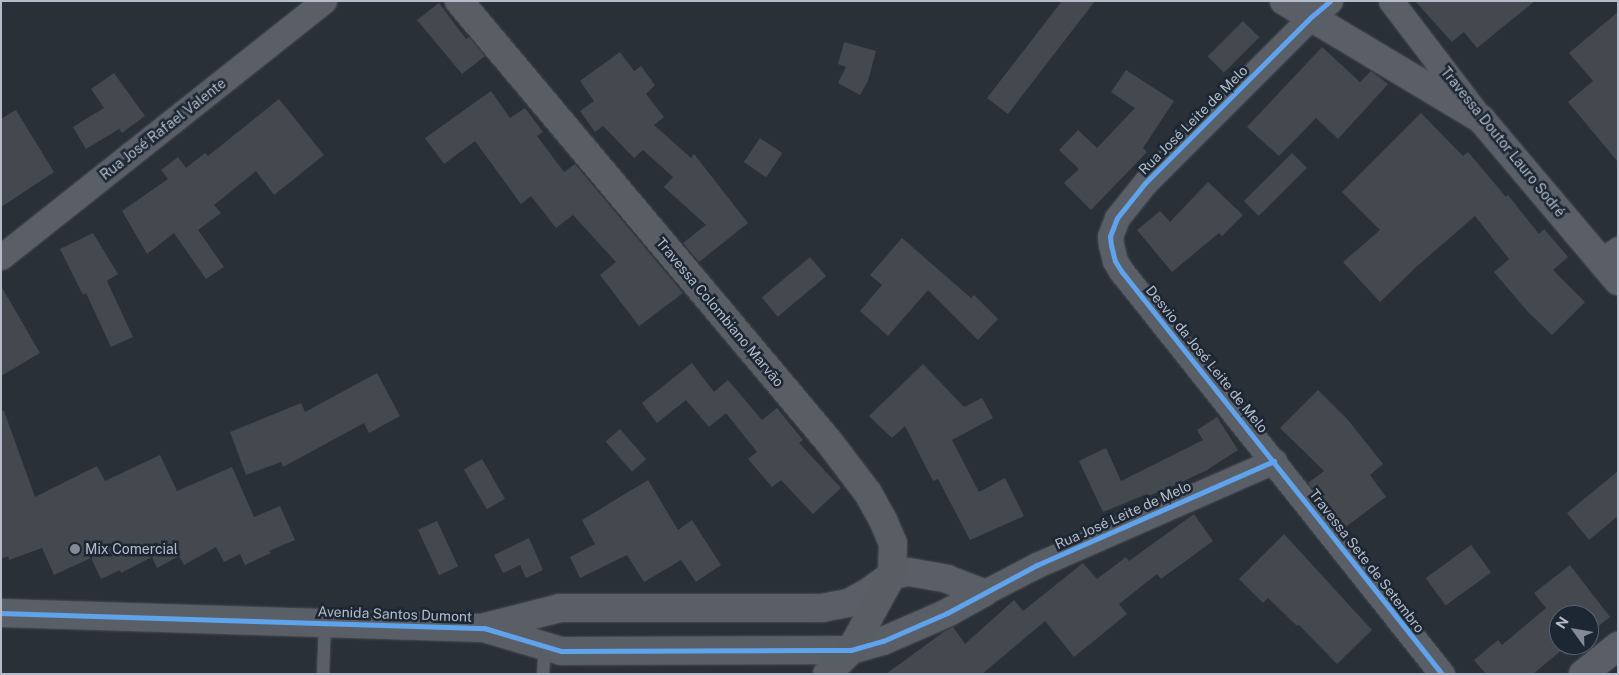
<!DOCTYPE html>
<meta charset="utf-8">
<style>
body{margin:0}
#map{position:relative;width:1619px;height:675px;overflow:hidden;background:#2a3038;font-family:"Public Sans",sans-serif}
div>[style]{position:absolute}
.building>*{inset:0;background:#444950;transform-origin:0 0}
.roads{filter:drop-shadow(0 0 1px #484c53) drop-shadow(0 0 1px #484c53)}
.service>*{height:12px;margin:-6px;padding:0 6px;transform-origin:6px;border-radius:6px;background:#5a5e66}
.minor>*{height:25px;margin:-12.5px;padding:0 12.5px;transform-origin:12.5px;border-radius:12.5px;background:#5a5e66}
.tertiary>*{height:28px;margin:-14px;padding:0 14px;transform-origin:14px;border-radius:14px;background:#5a5e66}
.secondary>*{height:28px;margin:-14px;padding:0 14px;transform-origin:14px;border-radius:14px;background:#595d64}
.cycleway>*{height:5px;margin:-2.5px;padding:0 2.5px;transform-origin:2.5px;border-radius:2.5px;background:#60a3ed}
.dots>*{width:14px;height:14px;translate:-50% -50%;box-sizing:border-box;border:2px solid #1d2633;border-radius:50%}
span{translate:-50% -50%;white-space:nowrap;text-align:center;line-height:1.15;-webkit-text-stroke:5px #1d2633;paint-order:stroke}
.street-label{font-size:14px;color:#b4bcc9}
.poi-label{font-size:14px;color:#b4bcc9}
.left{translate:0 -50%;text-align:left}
.frame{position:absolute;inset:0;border:2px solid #b4bcc9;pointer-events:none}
.north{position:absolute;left:1549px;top:605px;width:50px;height:50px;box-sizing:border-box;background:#1d2633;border:1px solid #59626f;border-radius:50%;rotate:302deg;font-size:14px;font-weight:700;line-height:20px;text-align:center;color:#b4bcc9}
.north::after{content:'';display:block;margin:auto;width:18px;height:22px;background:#848b96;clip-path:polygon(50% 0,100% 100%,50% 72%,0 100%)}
</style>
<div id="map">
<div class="building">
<i style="clip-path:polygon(1062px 1px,1095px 1px,1008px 114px,987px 98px)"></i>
<i style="clip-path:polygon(1415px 1px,1535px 1px,1477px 48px,1464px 32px,1452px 42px)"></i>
<i style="clip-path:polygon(439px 3px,466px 39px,469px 37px,485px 56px,462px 74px,417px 20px)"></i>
<i style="clip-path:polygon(1618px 12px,1618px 162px,1568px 102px,1593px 81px,1569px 53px)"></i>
<i style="left:1243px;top:21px;width:23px;height:50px;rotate:45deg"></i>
<i style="clip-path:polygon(844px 42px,876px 51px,868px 81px,860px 95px,838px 83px,846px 67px,838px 64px)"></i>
<i style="clip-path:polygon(1322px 47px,1360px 82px,1371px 71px,1388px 84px,1338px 139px,1316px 118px,1279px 156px,1247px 127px)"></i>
<i style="clip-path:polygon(620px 52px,634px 71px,641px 66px,655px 85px,646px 94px,664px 117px,654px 125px,691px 158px,694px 154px,748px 223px,699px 262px,683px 243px,706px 225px,664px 187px,673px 177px,643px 150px,634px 158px,603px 126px,595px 132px,580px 111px,594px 101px,580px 81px)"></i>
<i style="clip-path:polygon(1126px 70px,1174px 101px,1143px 148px,1147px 152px,1091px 210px,1064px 183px,1079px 169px,1059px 150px,1078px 130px,1097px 148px,1135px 108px,1111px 92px)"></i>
<i style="clip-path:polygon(114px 73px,145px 116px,122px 133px,119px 129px,86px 149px,73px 127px,104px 108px,91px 89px)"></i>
<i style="clip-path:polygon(491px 91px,510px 118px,525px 108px,543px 132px,537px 136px,564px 172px,575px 164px,683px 293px,639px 326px,600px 275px,616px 262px,573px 215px,556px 228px,531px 196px,521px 204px,475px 141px,444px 164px,425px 138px)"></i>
<i style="clip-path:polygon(279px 99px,324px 155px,274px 195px,256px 171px,214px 205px,221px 213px,198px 230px,224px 267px,206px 279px,174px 233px,147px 254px,122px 211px,168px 179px,161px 170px,178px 157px,186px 168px,205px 153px,208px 156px)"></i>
<i style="clip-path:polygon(16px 110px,54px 172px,1px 207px,1px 119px)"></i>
<i style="clip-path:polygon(1421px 113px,1463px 156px,1468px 152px,1506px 197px,1508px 195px,1539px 234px,1544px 229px,1568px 257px,1553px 270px,1585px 302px,1552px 335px,1528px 312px,1494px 272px,1509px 259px,1475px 216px,1415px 268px,1380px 302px,1343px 262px,1380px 230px,1342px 192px)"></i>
<i style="left:760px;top:138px;width:27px;height:29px;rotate:34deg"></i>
<i style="left:1292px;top:153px;width:21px;height:68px;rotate:45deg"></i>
<i style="clip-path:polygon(1208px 182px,1243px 215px,1222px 236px,1219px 233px,1172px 272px,1137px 230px,1160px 211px,1170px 222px)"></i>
<i style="clip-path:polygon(93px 233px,118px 274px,107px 281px,133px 337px,111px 347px,86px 293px,83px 295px,60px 249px)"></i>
<i style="clip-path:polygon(902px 238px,971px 298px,974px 295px,998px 319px,978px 340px,928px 290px,888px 336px,860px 311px,882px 285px,870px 275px)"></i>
<i style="left:810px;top:257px;width:25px;height:63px;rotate:50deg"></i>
<i style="clip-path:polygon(1px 286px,40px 353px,1px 376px)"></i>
<i style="clip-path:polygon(692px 363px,714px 392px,728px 380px,762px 420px,777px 408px,803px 440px,799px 443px,841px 488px,813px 514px,781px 480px,772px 487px,748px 459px,757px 452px,726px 413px,709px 427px,686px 400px,657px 423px,642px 403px)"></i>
<i style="clip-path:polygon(923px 364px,964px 407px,982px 398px,993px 418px,952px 440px,979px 492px,1005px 478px,1024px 516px,970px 540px,938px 479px,933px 481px,905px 426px,892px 438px,869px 416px)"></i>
<i style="clip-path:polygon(377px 373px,400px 416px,369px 433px,364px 423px,283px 467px,281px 462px,246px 475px,230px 432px,301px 403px,305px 412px)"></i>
<i style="clip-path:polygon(1318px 390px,1348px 420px,1383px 464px,1370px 475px,1386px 497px,1344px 528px,1308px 483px,1324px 471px,1280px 428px)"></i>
<i style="clip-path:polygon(1px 411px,4px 411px,35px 497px,97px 466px,105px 481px,160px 455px,177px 491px,232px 467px,254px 517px,280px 506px,295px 540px,269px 551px,271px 553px,245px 565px,240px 554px,224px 562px,216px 547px,184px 565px,179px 556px,157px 568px,152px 557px,121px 573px,120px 570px,101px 579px,91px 558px,54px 575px,42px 548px,9px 560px,8px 556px,1px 559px)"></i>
<i style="clip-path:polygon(1217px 417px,1238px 450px,1207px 470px,1169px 488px,1148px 496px,1147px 494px,1103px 512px,1079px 461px,1106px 448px,1121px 481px,1203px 440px,1197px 430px)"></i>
<i style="left:620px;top:429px;width:40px;height:19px;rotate:49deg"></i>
<i style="left:482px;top:459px;width:46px;height:21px;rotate:60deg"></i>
<i style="clip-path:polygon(1618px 471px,1618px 516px,1589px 540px,1567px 513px)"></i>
<i style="clip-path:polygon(648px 480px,678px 530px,692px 520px,721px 565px,696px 582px,681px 560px,644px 582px,627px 555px,580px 578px,570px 557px,595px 544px,582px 520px)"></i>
<i style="clip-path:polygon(1194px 514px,1213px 541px,1161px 579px,1157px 574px,1119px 604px,1127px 614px,1074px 657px,1045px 621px,982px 674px,886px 674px,945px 631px,953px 627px,965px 644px,1014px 600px,1023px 611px,1083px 563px,1097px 579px,1126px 557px,1129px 561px)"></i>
<i style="left:437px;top:521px;width:50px;height:21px;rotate:65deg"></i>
<i style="clip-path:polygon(1284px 534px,1372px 630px,1337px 664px,1299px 625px,1297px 626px,1268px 598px,1263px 603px,1239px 579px)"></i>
<i style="clip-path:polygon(529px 538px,543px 570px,526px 578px,520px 565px,503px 573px,494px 555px)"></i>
<i style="left:1471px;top:545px;width:34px;height:56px;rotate:54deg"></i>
<i style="clip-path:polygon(1570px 565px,1610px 617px,1591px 632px,1589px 615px,1559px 615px,1559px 645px,1568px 645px,1533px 674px,1486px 674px,1474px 660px,1498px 640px,1502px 645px,1546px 608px,1534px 593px)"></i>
</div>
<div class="roads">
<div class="service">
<i style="left:323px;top:674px;width:51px;rotate:-87.8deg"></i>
<i style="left:543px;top:674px;width:28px;rotate:-86deg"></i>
</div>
<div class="minor">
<i style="left:1330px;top:1px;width:25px;rotate:140deg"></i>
<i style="left:1311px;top:17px;width:235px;rotate:135deg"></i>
<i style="left:1145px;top:183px;width:45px;rotate:128.7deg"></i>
<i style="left:1117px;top:218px;width:19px;rotate:111deg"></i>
<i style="left:1110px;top:236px;width:9px;rotate:84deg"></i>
<i style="left:1111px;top:245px;width:16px;rotate:76deg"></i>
<i style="left:1115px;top:261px;width:13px;rotate:58deg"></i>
<i style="left:1122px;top:272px;width:514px;rotate:51.48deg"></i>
<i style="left:1391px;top:1px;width:143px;rotate:52.7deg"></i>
<i style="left:1px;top:257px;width:412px;rotate:-38.4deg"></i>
<i style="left:1601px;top:261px;width:21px;rotate:-35deg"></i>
<i style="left:983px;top:593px;width:61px;rotate:-27.4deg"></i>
<i style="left:1037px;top:565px;width:259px;rotate:-23.7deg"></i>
</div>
<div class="tertiary">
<i style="left:1284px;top:1px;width:230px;rotate:30.9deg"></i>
<i style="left:1481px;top:119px;width:212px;rotate:49.8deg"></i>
<i style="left:1px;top:613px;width:483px;rotate:1.8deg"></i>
<i style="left:484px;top:628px;width:80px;rotate:16.6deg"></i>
<i style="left:561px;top:651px;width:290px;rotate:-0.2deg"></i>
<i style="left:851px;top:650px;width:33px;rotate:-16deg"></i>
<i style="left:883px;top:641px;width:70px;rotate:-23.6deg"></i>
<i style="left:947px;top:613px;width:41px;rotate:-29.1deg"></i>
<i style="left:485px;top:627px;width:77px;rotate:-14.2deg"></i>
<i style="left:560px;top:608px;width:262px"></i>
<i style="left:822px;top:608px;width:26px;rotate:-11deg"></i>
<i style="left:848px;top:603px;width:21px;rotate:-28deg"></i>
<i style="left:867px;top:593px;width:31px;rotate:-36deg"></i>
<i style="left:892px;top:575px;width:17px;rotate:-10deg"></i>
<i style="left:909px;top:572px;width:39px;rotate:10deg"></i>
<i style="left:947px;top:579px;width:39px;rotate:21deg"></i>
<i style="left:1583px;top:674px;width:45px;rotate:-38.7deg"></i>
</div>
<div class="secondary">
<i style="left:459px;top:1px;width:577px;rotate:49.99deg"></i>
<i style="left:830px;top:443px;width:63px;rotate:52.8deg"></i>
<i style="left:868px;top:493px;width:31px;rotate:61deg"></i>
<i style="left:883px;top:520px;width:25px;rotate:67deg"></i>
<i style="left:893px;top:543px;width:32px;rotate:92deg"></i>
<i style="left:892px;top:575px;width:85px;rotate:118.7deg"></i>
<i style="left:851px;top:650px;width:34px;rotate:135deg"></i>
</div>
</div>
<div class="cycleway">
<i style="left:1330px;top:1px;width:25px;rotate:140deg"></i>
<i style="left:1311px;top:17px;width:235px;rotate:135deg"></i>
<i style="left:1145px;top:183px;width:45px;rotate:128.7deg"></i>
<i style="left:1117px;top:218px;width:19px;rotate:111deg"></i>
<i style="left:1110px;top:236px;width:9px;rotate:84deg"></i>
<i style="left:1111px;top:245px;width:16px;rotate:76deg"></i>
<i style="left:1115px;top:261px;width:13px;rotate:58deg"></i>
<i style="left:1122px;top:272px;width:514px;rotate:51.48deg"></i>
<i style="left:1px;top:613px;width:483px;rotate:1.8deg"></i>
<i style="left:484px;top:628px;width:80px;rotate:16.6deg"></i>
<i style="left:561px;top:651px;width:290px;rotate:-0.2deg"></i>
<i style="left:851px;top:650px;width:33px;rotate:-16deg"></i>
<i style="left:883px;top:641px;width:70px;rotate:-23.6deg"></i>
<i style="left:947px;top:613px;width:102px;rotate:-28.1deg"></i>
<i style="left:1037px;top:565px;width:259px;rotate:-23.7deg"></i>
</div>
<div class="dots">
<i style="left:75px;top:549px;background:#848b96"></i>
</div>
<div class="street-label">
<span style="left:1193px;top:120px;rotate:-45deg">Rua José Leite de Melo</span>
<span style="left:163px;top:129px;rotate:-38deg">Rua José Rafael Valente</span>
<span style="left:1503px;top:142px;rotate:51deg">Travessa Doutor Lauro Sodré</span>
<span style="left:720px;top:312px;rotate:50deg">Travessa Colombiano Marvão</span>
<span style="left:1207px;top:359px;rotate:51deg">Desvio da José Leite de Melo</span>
<span style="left:1123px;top:515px;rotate:-24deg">Rua José Leite de Melo</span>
<span style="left:1367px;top:561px;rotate:52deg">Travessa Sete de Setembro</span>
<span style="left:395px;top:614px;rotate:2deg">Avenida Santos Dumont</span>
</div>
<div class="poi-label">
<span class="left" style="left:85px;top:549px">Mix Comercial</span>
</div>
<div class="frame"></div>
<div class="north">N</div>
</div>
